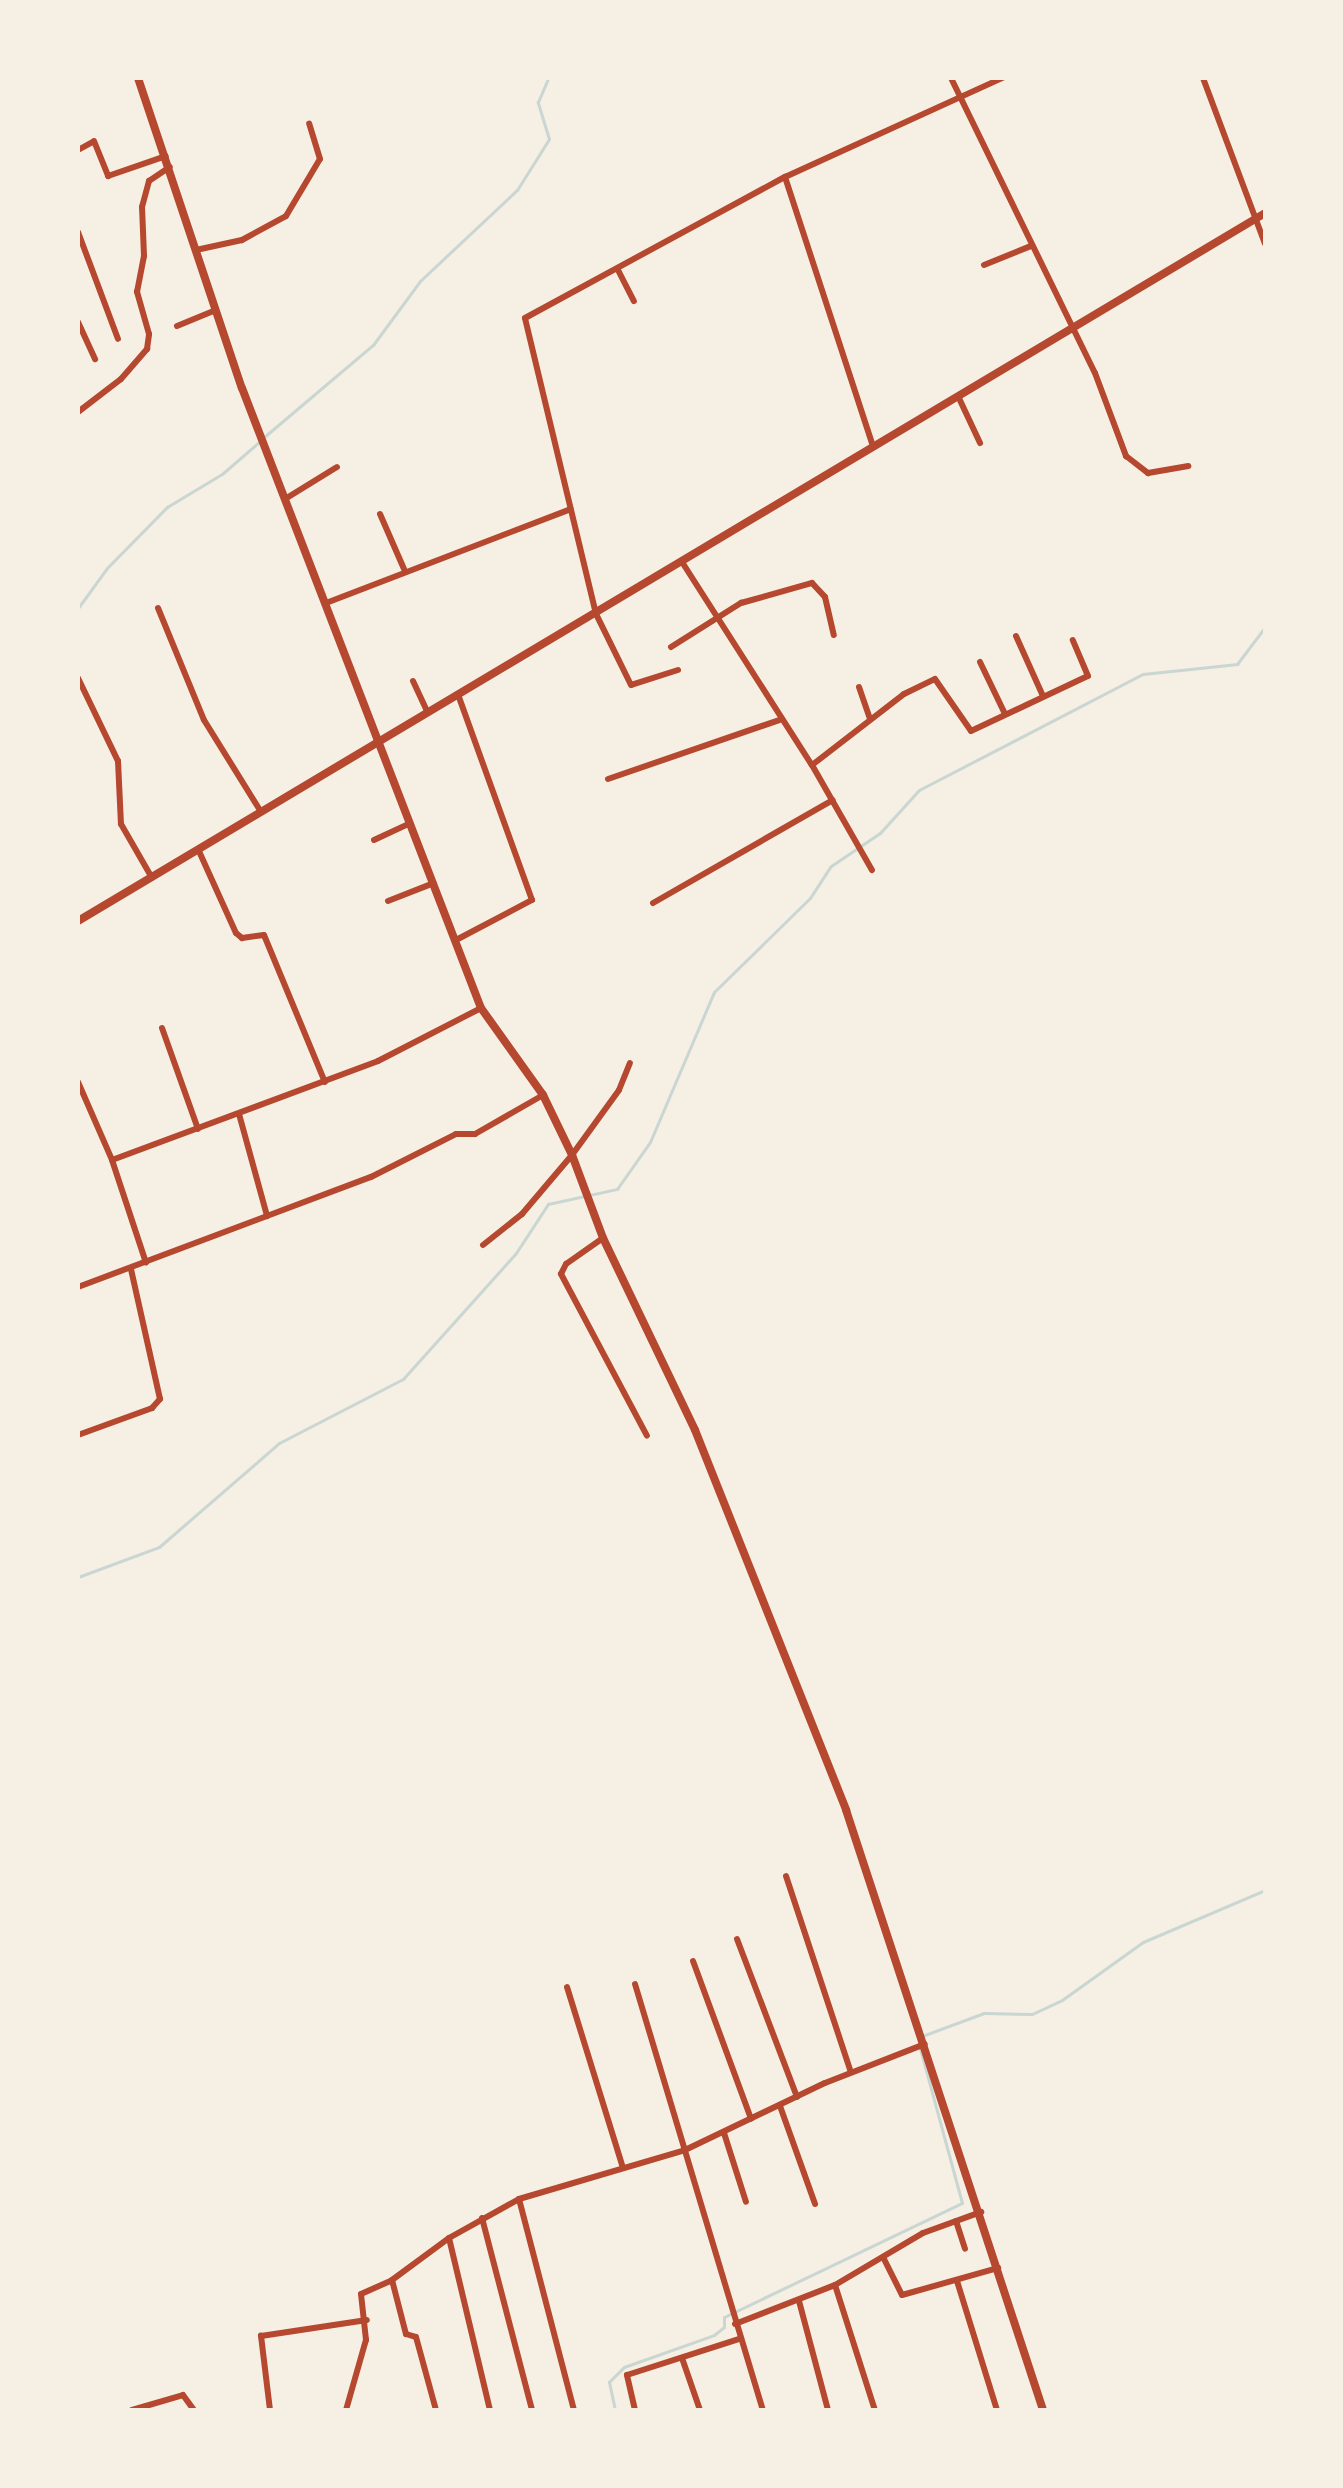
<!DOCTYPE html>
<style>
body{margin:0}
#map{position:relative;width:1343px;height:2488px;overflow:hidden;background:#f6efe4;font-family:"IBM Plex Sans",sans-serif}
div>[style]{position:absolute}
.stream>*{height:3px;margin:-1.5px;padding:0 1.5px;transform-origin:1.5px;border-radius:1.5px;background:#c9d6d2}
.minor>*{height:6px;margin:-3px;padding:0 3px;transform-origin:3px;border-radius:3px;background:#b5482f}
.secondary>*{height:8px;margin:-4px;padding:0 4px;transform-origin:4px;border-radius:4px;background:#b5482f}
span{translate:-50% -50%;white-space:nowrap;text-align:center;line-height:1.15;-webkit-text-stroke:6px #f6efe4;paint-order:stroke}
.frame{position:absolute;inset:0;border:80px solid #f6efe4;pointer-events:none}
</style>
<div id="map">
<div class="stream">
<i style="left:264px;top:437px;width:143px;rotate:-40.2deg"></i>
<i style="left:373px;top:345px;width:79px;rotate:-53.7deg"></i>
<i style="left:420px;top:281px;width:133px;rotate:-43.2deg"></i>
<i style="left:517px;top:190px;width:60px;rotate:-57.9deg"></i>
<i style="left:549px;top:139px;width:39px;rotate:-107deg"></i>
<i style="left:538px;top:102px;width:26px;rotate:-67deg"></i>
<i style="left:78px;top:608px;width:49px;rotate:-54.1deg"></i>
<i style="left:107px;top:568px;width:86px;rotate:-45.5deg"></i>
<i style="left:167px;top:507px;width:64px;rotate:-31deg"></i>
<i style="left:222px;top:474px;width:49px;rotate:-40.9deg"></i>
<i style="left:78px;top:1577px;width:86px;rotate:-20.3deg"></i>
<i style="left:159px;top:1547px;width:159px;rotate:-40.9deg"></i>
<i style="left:279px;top:1443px;width:140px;rotate:-27.3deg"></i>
<i style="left:403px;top:1379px;width:169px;rotate:-48.1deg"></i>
<i style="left:516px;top:1253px;width:59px;rotate:-56.9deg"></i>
<i style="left:548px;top:1204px;width:71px;rotate:-12.3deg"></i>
<i style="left:617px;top:1189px;width:57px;rotate:-54.9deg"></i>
<i style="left:650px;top:1142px;width:163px;rotate:-66.9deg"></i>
<i style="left:714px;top:992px;width:134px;rotate:-44.4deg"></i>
<i style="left:810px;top:898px;width:38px;rotate:-57deg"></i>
<i style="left:831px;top:866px;width:59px;rotate:-34deg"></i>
<i style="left:880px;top:833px;width:58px;rotate:-47.8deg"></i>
<i style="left:919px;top:790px;width:252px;rotate:-27.4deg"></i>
<i style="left:1143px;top:674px;width:95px;rotate:-6.1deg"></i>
<i style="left:1237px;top:664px;width:46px;rotate:-52.9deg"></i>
<i style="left:922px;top:2036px;width:66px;rotate:-20.4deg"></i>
<i style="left:984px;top:2013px;width:48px;rotate:1.2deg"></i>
<i style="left:1032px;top:2014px;width:33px;rotate:-25deg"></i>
<i style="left:1062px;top:2000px;width:100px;rotate:-35.6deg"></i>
<i style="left:1143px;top:1942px;width:133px;rotate:-23.1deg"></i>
<i style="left:615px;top:2410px;width:29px;rotate:-102deg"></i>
<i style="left:609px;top:2382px;width:21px;rotate:-45deg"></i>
<i style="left:624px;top:2367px;width:96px;rotate:-19.6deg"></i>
<i style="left:714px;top:2335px;width:13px;rotate:-39deg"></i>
<i style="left:724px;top:2327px;width:10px;rotate:-90deg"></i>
<i style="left:724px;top:2317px;width:264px;rotate:-25.6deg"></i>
<i style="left:962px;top:2203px;width:161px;rotate:-105.2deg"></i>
</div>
<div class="minor">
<i style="left:951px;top:78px;width:328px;rotate:64deg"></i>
<i style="left:1095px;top:373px;width:89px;rotate:69.5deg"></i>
<i style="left:1126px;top:456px;width:28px;rotate:38deg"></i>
<i style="left:1148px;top:473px;width:41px;rotate:-9.9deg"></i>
<i style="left:1203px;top:78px;width:177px;rotate:69.5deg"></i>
<i style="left:78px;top:150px;width:18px;rotate:-29deg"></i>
<i style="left:94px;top:141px;width:38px;rotate:68deg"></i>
<i style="left:108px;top:176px;width:61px;rotate:-19deg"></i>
<i style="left:785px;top:177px;width:284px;rotate:71.9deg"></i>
<i style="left:78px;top:232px;width:114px;rotate:69.5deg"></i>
<i style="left:196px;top:250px;width:47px;rotate:-12.3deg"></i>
<i style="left:242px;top:240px;width:50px;rotate:-28.6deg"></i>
<i style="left:286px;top:216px;width:66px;rotate:-59.2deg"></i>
<i style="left:320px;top:159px;width:37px;rotate:-107deg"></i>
<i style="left:984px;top:265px;width:51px;rotate:-22deg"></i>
<i style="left:618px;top:270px;width:35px;rotate:63deg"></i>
<i style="left:78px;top:322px;width:41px;rotate:65.3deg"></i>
<i style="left:177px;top:326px;width:42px;rotate:-22.3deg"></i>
<i style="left:958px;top:396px;width:52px;rotate:64.9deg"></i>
<i style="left:78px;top:412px;width:54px;rotate:-37.5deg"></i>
<i style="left:121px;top:379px;width:40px;rotate:-49deg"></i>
<i style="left:147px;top:349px;width:15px;rotate:-82deg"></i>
<i style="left:149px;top:334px;width:44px;rotate:-105.9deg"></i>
<i style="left:137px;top:292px;width:37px;rotate:-79deg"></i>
<i style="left:144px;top:256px;width:49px;rotate:-92.3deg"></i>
<i style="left:142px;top:207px;width:27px;rotate:-75deg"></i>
<i style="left:149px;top:181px;width:25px;rotate:-34deg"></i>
<i style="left:285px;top:499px;width:61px;rotate:-31.6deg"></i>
<i style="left:380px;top:514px;width:60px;rotate:66.4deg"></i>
<i style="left:682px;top:562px;width:241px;rotate:57.4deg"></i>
<i style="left:812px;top:765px;width:121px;rotate:60.3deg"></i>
<i style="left:326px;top:603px;width:262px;rotate:-21deg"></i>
<i style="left:158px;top:608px;width:121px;rotate:67.7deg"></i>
<i style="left:204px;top:720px;width:108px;rotate:58.2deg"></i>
<i style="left:1016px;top:636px;width:66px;rotate:65.8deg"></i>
<i style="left:671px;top:647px;width:83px;rotate:-32.2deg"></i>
<i style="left:741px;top:603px;width:74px;rotate:-15.7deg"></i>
<i style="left:812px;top:583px;width:19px;rotate:47deg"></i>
<i style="left:825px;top:597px;width:39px;rotate:77deg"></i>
<i style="left:980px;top:662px;width:58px;rotate:64.3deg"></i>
<i style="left:678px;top:670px;width:49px;rotate:162.3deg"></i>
<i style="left:631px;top:685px;width:79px;rotate:-116.2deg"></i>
<i style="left:596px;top:614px;width:304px;rotate:-103.5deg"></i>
<i style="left:525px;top:318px;width:296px;rotate:-28.5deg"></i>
<i style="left:785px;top:177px;width:239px;rotate:-24.5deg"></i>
<i style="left:78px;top:678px;width:92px;rotate:64.3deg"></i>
<i style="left:118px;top:761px;width:63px;rotate:87.3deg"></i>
<i style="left:121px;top:824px;width:62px;rotate:60.1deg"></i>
<i style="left:413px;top:681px;width:35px;rotate:65deg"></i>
<i style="left:859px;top:687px;width:34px;rotate:71deg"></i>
<i style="left:812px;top:765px;width:116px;rotate:-37.7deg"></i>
<i style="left:904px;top:694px;width:34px;rotate:-26deg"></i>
<i style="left:935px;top:679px;width:63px;rotate:55.3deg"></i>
<i style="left:971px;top:731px;width:129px;rotate:-25.2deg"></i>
<i style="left:1088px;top:676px;width:39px;rotate:-113deg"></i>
<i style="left:608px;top:779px;width:181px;rotate:-19deg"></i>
<i style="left:374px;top:840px;width:40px;rotate:-25deg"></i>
<i style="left:198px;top:849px;width:92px;rotate:65.7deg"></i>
<i style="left:236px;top:933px;width:8px;rotate:40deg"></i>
<i style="left:242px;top:938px;width:22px;rotate:-8deg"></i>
<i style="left:264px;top:935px;width:159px;rotate:67.5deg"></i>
<i style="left:388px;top:901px;width:49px;rotate:-21.4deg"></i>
<i style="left:653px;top:903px;width:207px;rotate:-29.8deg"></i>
<i style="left:456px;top:940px;width:86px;rotate:-27.8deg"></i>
<i style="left:532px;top:900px;width:218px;rotate:-109.8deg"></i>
<i style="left:162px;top:1028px;width:107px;rotate:70.4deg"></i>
<i style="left:78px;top:1082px;width:85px;rotate:66.4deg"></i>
<i style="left:112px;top:1160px;width:108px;rotate:71.7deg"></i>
<i style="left:239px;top:1114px;width:106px;rotate:74.6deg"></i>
<i style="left:112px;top:1160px;width:284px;rotate:-20.4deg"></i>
<i style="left:378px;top:1061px;width:116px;rotate:-27.2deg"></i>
<i style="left:603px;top:1238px;width:45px;rotate:144.9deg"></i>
<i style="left:566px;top:1264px;width:11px;rotate:117deg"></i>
<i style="left:561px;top:1274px;width:183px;rotate:62deg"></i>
<i style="left:483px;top:1245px;width:50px;rotate:-38.5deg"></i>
<i style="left:522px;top:1214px;width:77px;rotate:-49.7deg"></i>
<i style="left:572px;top:1155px;width:80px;rotate:-54.1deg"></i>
<i style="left:619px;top:1090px;width:29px;rotate:-68deg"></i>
<i style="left:78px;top:1287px;width:313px;rotate:-20.6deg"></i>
<i style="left:371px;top:1177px;width:95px;rotate:-26.8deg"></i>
<i style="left:456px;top:1134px;width:19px"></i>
<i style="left:475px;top:1134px;width:78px;rotate:-29.8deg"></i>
<i style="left:78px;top:1435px;width:79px;rotate:-20deg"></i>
<i style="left:152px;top:1408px;width:12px;rotate:-48deg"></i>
<i style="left:160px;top:1399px;width:133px;rotate:-102.6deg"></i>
<i style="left:786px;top:1876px;width:206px;rotate:71.7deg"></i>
<i style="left:737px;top:1939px;width:169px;rotate:69.2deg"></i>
<i style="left:693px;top:1961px;width:168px;rotate:69.8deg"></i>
<i style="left:635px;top:1984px;width:445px;rotate:73.3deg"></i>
<i style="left:567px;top:1987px;width:189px;rotate:72.8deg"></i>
<i style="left:780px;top:2106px;width:104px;rotate:70.3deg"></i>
<i style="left:724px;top:2133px;width:72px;rotate:72.3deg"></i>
<i style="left:519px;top:2199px;width:218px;rotate:75.4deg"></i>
<i style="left:482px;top:2218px;width:198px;rotate:75.4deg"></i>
<i style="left:956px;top:2221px;width:29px;rotate:72deg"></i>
<i style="left:449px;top:2238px;width:177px;rotate:76.6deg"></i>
<i style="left:883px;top:2257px;width:42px;rotate:63.4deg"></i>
<i style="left:902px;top:2295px;width:100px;rotate:-15.7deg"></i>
<i style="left:392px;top:2280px;width:56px;rotate:75.5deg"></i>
<i style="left:406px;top:2334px;width:10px;rotate:17deg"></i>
<i style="left:416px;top:2337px;width:76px;rotate:74.7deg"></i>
<i style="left:957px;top:2281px;width:135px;rotate:72.8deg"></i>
<i style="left:835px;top:2285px;width:131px;rotate:72.3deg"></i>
<i style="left:799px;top:2301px;width:113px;rotate:75.1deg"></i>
<i style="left:735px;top:2324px;width:107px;rotate:-21.3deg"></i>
<i style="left:835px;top:2285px;width:102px;rotate:-30.6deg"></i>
<i style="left:923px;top:2233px;width:62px;rotate:-19.9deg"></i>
<i style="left:682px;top:2358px;width:55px;rotate:70.9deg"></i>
<i style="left:132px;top:2410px;width:53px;rotate:-16.4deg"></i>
<i style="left:183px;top:2395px;width:19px;rotate:54deg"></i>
<i style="left:270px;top:2410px;width:75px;rotate:-96.9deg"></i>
<i style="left:261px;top:2336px;width:107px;rotate:-8.6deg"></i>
<i style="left:346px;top:2410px;width:73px;rotate:-74.1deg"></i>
<i style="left:366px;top:2340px;width:46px;rotate:-96.2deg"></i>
<i style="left:361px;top:2294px;width:34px;rotate:-24deg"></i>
<i style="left:392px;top:2280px;width:71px;rotate:-36.4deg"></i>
<i style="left:449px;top:2238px;width:80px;rotate:-29.1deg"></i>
<i style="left:519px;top:2199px;width:173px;rotate:-16.4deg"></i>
<i style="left:685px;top:2150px;width:155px;rotate:-25.6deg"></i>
<i style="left:825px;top:2083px;width:107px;rotate:-21.3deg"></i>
<i style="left:635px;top:2410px;width:36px;rotate:-103deg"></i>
<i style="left:627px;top:2375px;width:118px;rotate:-17.8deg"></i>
</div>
<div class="secondary">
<i style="left:138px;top:78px;width:327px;rotate:71.5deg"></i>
<i style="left:242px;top:388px;width:664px;rotate:68.92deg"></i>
<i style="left:481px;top:1008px;width:107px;rotate:54.5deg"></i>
<i style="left:543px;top:1095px;width:67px;rotate:64.2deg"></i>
<i style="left:572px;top:1155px;width:89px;rotate:69.5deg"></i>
<i style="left:603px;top:1238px;width:213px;rotate:64.4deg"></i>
<i style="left:695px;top:1430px;width:409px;rotate:68.3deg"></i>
<i style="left:846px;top:1810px;width:632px;rotate:71.82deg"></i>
<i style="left:78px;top:921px;width:1382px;rotate:-30.81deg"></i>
</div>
<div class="frame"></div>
</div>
